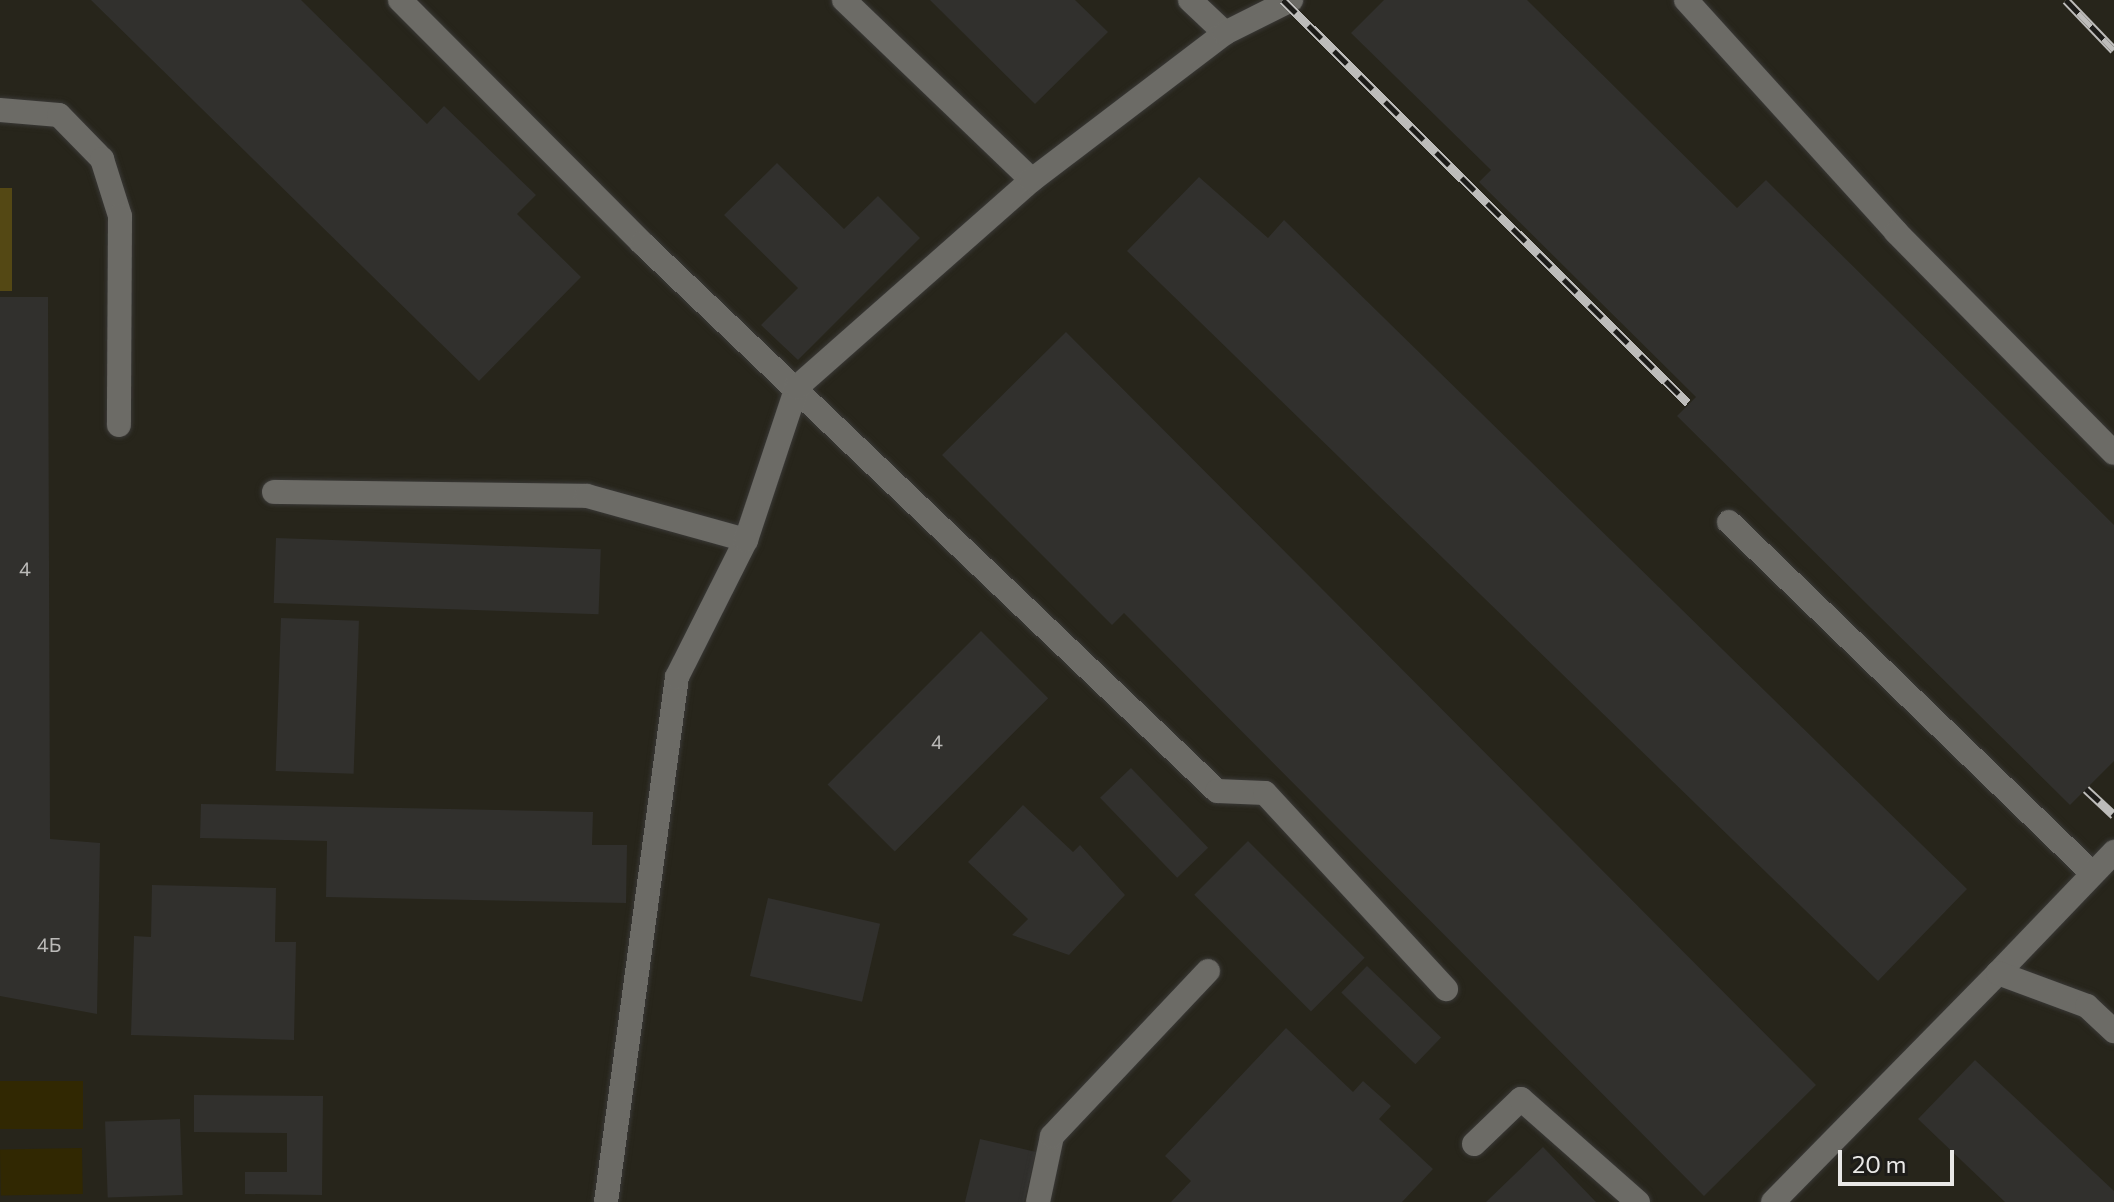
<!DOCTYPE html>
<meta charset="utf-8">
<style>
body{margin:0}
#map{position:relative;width:2114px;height:1202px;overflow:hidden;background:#1d1c19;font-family:Commissioner,sans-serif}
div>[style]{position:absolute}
.built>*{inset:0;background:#27251b;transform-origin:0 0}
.green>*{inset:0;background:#312802;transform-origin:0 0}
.forest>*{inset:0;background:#544814;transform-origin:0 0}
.building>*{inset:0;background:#31302d;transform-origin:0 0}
.roads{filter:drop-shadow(0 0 2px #393836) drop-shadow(0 0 2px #393836)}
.minor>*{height:24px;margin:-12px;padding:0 12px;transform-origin:12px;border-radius:12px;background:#6c6b66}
.rail>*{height:9px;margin-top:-4.5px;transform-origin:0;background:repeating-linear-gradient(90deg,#1d1c19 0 18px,#bdbcba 0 36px);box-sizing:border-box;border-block:2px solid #bdbcba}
span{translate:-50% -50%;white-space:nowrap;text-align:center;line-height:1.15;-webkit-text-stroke:7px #1d1c19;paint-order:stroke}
.number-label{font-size:20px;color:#bbbab8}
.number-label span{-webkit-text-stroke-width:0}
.scale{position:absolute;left:1838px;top:1150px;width:116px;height:36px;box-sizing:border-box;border:4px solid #e9e8e6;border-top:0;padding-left:10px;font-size:24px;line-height:28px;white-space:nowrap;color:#e9e8e6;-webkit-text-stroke:6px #1d1c19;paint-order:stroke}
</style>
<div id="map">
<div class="built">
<i style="left:0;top:0;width:2114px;height:1202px"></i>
</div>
<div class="green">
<i style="left:83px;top:1081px;width:48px;height:83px;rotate:90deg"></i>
<i style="left:82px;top:1148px;width:46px;height:82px;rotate:89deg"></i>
</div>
<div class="forest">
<i style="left:0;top:188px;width:12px;height:103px"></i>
</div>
<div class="building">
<i style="clip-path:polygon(91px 0,301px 0,427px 124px,444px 106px,536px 195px,517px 214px,581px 277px,479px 381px)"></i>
<i style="clip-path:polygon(930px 0,1075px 0,1108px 32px,1035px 104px)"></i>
<i style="clip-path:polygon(1384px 0,1527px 0,1737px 208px,1766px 180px,2114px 525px,2114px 761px,2070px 805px,1677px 416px,1696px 397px,1479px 182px,1491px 170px,1351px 33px)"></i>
<i style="clip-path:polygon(777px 163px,844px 229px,878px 196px,920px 238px,798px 360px,761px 325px,798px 288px,724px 215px)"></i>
<i style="clip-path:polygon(1199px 177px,1268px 238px,1284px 220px,1967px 889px,1878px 981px,1127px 251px)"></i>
<i style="clip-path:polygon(0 297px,48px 297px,50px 839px,100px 843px,97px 1014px,0 996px)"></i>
<i style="clip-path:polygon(1066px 332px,1816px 1085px,1704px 1196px,1124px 613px,1112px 625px,942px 455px)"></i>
<i style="left:276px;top:538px;width:325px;height:65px;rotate:2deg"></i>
<i style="left:281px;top:618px;width:78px;height:153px;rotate:2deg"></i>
<i style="left:981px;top:631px;width:95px;height:217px;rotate:45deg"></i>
<i style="left:1131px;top:768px;width:111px;height:43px;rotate:46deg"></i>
<i style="clip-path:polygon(201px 804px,593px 812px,592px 845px,627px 845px,626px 903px,326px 897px,327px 841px,200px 838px)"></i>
<i style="clip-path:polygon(1023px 805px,1073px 852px,1080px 845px,1125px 895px,1069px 955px,1012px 935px,1028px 919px,968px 862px)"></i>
<i style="left:1248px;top:841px;width:165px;height:76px;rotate:45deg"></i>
<i style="clip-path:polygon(152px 885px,276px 888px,275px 942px,296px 942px,294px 1040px,131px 1035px,134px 936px,151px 937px)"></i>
<i style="left:768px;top:898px;width:115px;height:80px;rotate:13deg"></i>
<i style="left:1367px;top:966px;width:103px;height:37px;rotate:44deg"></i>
<i style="clip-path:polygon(1286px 1028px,1353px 1092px,1363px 1081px,1391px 1106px,1379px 1119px,1433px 1169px,1402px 1202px,1171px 1202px,1191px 1181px,1165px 1156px)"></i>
<i style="clip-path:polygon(1975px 1060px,2114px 1191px,2114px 1202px,2005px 1202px,1918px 1119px)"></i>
<i style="clip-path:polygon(194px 1095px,323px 1096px,322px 1195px,245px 1194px,245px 1172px,287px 1172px,287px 1133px,194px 1132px)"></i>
<i style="left:180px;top:1119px;width:76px;height:75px;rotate:88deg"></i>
<i style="clip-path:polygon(980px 1139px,1036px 1152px,1024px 1202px,965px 1202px)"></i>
<i style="clip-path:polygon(1543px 1147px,1596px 1202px,1486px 1202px)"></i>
</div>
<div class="roads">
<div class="minor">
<i style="left:400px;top:0;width:343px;rotate:45.1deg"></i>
<i style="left:642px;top:243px;width:794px;rotate:43.62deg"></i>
<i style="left:1217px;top:791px;width:48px;rotate:2.4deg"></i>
<i style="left:1265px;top:793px;width:267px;rotate:47.3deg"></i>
<i style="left:844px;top:0;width:260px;rotate:43.8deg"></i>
<i style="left:1190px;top:0;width:48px;rotate:43.3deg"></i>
<i style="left:1686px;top:0;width:313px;rotate:47.8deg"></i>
<i style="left:1896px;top:232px;width:310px;rotate:45.4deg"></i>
<i style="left:0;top:110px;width:59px;rotate:4.8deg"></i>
<i style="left:59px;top:115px;width:62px;rotate:45.7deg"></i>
<i style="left:102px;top:159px;width:60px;rotate:72.5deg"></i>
<i style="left:120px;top:216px;width:209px;rotate:90.3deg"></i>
<i style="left:274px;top:492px;width:313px;rotate:0.7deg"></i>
<i style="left:587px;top:496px;width:165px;rotate:15.5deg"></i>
<i style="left:1729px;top:522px;width:505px;rotate:44.04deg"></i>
<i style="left:1998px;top:973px;width:168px;rotate:-46.2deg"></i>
<i style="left:1474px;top:1144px;width:65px;rotate:-43.8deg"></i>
<i style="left:1521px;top:1099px;width:156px;rotate:41.4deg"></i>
<i style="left:606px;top:1202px;width:530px;rotate:-82.3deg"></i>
<i style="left:677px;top:677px;width:153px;rotate:-63.3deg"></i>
<i style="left:746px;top:540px;width:161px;rotate:-71.6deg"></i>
<i style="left:797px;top:387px;width:313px;rotate:-41.4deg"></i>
<i style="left:1032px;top:180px;width:243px;rotate:-37.3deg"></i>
<i style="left:1225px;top:33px;width:74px;rotate:-26.6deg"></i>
<i style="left:1038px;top:1202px;width:67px;rotate:-78deg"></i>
<i style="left:1052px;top:1136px;width:227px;rotate:-46.6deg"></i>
<i style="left:1773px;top:1202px;width:321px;rotate:-45.5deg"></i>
<i style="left:1998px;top:973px;width:95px;rotate:20.3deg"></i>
<i style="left:2087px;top:1006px;width:37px;rotate:43deg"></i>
</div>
</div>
<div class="rail">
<i style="left:1283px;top:0;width:571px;rotate:44.86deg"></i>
<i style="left:2066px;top:0;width:69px;rotate:46.2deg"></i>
<i style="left:2086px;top:789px;width:38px;rotate:43deg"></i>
</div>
<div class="number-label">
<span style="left:25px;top:568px">4</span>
<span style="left:937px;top:741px">4</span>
<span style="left:49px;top:944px">4Б</span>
</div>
<div class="scale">20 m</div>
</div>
